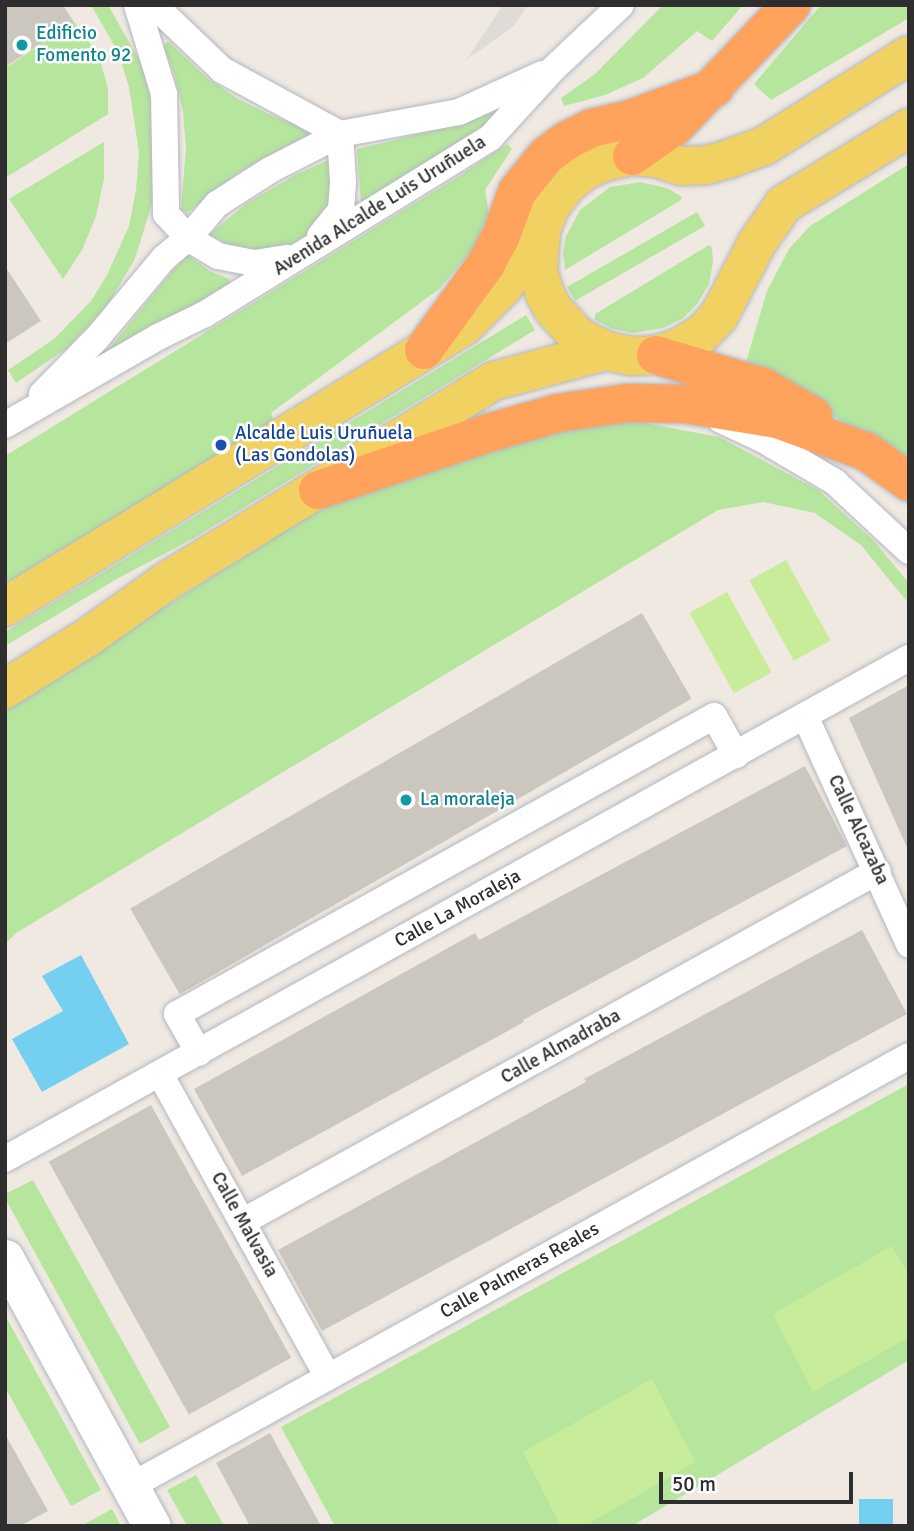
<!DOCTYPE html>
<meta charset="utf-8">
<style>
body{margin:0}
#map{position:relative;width:914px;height:1531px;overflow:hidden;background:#efe9e1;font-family:Signika,sans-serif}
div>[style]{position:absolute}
.green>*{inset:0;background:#b6e59e;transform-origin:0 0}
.pitch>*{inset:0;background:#c9ec9a;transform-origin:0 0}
.plaza>*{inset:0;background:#dfdcd8}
.water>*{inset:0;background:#75cff0;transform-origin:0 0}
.building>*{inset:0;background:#cbc7bf;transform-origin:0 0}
.roads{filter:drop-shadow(0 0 2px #b4b7c1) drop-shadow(0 0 2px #b4b7c1)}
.street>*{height:26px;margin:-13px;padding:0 13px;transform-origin:13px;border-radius:13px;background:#fff}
.secondary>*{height:37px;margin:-18.5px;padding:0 18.5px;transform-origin:18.5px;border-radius:18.5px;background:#fff}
.primary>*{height:38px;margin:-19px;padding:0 19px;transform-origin:19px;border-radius:19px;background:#f2d163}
.highway>*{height:38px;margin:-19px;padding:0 19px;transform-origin:19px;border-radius:19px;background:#ffa35c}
.dots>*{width:19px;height:19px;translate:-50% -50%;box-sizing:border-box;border:4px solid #fff;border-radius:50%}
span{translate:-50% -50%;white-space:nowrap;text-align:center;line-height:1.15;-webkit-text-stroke:5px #fff;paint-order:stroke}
.culture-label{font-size:19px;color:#0d838f}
.left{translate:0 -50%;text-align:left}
.street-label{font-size:19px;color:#2e2e2e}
.transit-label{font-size:19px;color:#164399}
.frame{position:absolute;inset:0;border:7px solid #2e2e2e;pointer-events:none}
.scale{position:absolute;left:659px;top:1472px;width:194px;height:32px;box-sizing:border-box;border:4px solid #2e2e2e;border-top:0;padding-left:9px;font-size:21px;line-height:24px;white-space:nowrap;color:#2e2e2e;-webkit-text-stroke:5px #fff;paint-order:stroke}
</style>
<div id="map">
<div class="green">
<i style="clip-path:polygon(91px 5px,108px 5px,142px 65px,155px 117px,154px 197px,135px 259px,105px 309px,66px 349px,16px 383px,8px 370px,54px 339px,91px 301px,107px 275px,129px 226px,136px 190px,139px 152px,129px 87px,118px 52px)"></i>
<i style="clip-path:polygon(663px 5px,743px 5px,712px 41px,697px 31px,643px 78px,605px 95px,564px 106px,561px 98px,595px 74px)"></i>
<i style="clip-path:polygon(821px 5px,909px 5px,909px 18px,771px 100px,754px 84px)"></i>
<i style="clip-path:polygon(74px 22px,99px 56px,108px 89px,108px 114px,5px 178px,5px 68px)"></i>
<i style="clip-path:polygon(168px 41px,206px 77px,238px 99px,275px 117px,311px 129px,312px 133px,241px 171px,187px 213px,181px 210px,186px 148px,183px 111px,174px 73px,163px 46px)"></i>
<i style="clip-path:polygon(494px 111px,497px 117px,361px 203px,357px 149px,460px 124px)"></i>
<i style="clip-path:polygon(104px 142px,104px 179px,96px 216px,82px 250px,63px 279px,9px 199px)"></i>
<i style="clip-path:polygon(507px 144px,512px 149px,485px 190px,489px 214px,473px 249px,439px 289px,271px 413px,274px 421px,5px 584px,5px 456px,459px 176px)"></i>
<i style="clip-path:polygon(331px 159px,334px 181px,328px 207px,312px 231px,290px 246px,258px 253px,230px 246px,210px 234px,246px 204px,297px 174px)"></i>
<i style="clip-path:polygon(909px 164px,909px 465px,792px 389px,744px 369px,767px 291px,789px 249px,810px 226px)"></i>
<i style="clip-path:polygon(640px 182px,667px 188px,682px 197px,681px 200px,565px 270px,563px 253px,566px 236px,580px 210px,610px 187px)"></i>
<i style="left:697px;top:212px;width:16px;height:150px;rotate:60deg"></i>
<i style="clip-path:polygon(709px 245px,712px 248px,713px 262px,709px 284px,697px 304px,682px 319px,663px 328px,633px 333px,613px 329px,595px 320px,595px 314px)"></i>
<i style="clip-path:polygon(186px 254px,210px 271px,229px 279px,230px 284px,109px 359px,105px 354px)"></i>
<i style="clip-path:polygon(526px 315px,535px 330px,194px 538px,115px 580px,5px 646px,5px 632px)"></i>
<i style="clip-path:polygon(629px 420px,719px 437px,818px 490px,873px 540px,909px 583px,909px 604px,861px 545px,815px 513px,763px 502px,718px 510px,16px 933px,5px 944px,5px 707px,307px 517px,336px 503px,480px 451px,554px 433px)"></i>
<i style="clip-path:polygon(909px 1084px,909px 1360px,632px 1526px,335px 1526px,281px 1427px)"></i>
<i style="clip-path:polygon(33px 1180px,170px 1427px,140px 1444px,5px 1198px,5px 1194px)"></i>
<i style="clip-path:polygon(5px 1315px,101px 1490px,71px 1506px,5px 1387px)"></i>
<i style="clip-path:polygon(196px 1475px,224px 1526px,187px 1526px,167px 1490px)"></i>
<i style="clip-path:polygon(112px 1509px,121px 1526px,81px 1526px)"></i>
</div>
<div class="pitch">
<i style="left:786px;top:560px;width:92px;height:42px;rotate:61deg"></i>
<i style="left:727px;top:592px;width:92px;height:43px;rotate:61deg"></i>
<i style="clip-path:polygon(892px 1246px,909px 1276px,909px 1337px,813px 1392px,773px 1314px)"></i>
<i style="clip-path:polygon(652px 1379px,695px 1462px,585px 1526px,561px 1526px,523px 1452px)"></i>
</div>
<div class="plaza">
<i style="clip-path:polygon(503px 5px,528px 5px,513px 27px,466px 60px)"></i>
</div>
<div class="water">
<i style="clip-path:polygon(81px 955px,129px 1044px,42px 1092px,12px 1039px,63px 1011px,42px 976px)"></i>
<i style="left:859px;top:1499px;width:34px;height:27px"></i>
</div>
<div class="building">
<i style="clip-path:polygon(5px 5px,63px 5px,74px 22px,5px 67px)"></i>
<i style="clip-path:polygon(5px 266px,41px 321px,5px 344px)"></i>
<i style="left:642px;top:613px;width:99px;height:591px;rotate:60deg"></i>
<i style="clip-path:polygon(909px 685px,909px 852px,849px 718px)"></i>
<i style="clip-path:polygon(805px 766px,847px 846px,523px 1020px,524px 1022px,242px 1176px,194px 1089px,475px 933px,479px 940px)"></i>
<i style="clip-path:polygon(862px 930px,907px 1014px,322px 1331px,278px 1250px,586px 1082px,584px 1079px)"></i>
<i style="left:151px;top:1105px;width:289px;height:117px;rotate:61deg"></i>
<i style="clip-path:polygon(270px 1433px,321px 1526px,250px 1526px,216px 1463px)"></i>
<i style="clip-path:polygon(5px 1434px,48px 1511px,20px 1526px,5px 1526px)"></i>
</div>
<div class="roads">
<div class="street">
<i style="left:137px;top:5px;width:93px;rotate:73.1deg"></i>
<i style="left:164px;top:94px;width:120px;rotate:89deg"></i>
<i style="left:166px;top:214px;width:33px;rotate:47deg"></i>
<i style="left:188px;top:238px;width:35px;rotate:31deg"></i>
<i style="left:218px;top:256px;width:38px;rotate:11deg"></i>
<i style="left:255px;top:263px;width:33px;rotate:-9deg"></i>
<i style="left:154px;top:5px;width:94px;rotate:43.7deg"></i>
<i style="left:222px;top:70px;width:134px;rotate:28.5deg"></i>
<i style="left:340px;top:134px;width:48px;rotate:86.4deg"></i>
<i style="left:343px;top:182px;width:28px;rotate:94deg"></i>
<i style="left:341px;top:210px;width:33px;rotate:129deg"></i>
<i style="left:42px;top:394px;width:78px;rotate:-45.5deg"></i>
<i style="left:97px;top:338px;width:104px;rotate:-50.1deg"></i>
<i style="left:164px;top:258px;width:31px;rotate:-40deg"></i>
<i style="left:188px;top:238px;width:45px;rotate:-49.5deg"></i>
<i style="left:217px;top:204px;width:63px;rotate:-32.7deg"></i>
<i style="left:270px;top:170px;width:79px;rotate:-27.2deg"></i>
<i style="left:340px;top:134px;width:121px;rotate:-10.5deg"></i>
<i style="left:459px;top:112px;width:91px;rotate:-24.6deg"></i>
<i style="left:721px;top:420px;width:45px;rotate:24.9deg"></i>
<i style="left:762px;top:439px;width:85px;rotate:30.5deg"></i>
<i style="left:835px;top:482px;width:101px;rotate:43deg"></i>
<i style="left:5px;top:425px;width:177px;rotate:-29.9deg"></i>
<i style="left:158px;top:337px;width:52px;rotate:-26.1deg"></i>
<i style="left:205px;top:314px;width:335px;rotate:-31.7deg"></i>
<i style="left:490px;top:138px;width:93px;rotate:-47.6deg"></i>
<i style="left:553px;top:69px;width:93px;rotate:-43.3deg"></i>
<i style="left:805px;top:716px;width:251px;rotate:65.5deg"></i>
<i style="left:199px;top:1053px;width:45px;rotate:-119.4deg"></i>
<i style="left:177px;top:1014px;width:614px;rotate:-29.03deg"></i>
<i style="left:714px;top:716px;width:45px;rotate:60.6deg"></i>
<i style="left:160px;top:1074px;width:346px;rotate:61deg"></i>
<i style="left:5px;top:1159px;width:1034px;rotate:-29deg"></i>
<i style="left:242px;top:1222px;width:726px;rotate:-28.89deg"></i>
<i style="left:131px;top:1486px;width:889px;rotate:-28.93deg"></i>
</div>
<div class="secondary">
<i style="left:5px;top:1258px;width:306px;rotate:61.3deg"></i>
</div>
<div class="primary">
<i style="left:909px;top:55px;width:171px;rotate:147.9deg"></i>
<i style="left:764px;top:146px;width:37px;rotate:160deg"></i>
<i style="left:729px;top:159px;width:23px;rotate:165deg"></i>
<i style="left:707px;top:165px;width:26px;rotate:178deg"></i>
<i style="left:681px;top:166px;width:25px;rotate:-162deg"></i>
<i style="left:657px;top:158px;width:25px;rotate:-175deg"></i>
<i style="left:632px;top:156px;width:25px;rotate:169deg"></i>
<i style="left:607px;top:161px;width:25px;rotate:157deg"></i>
<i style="left:584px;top:171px;width:25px;rotate:140deg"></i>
<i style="left:565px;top:187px;width:25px;rotate:127deg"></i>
<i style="left:550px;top:207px;width:26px;rotate:111deg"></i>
<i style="left:541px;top:231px;width:40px;rotate:94.3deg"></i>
<i style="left:538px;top:271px;width:24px;rotate:73deg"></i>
<i style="left:545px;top:294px;width:17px;rotate:62deg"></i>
<i style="left:553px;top:309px;width:36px;rotate:48deg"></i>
<i style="left:577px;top:336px;width:33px;rotate:27deg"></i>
<i style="left:606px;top:351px;width:25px;rotate:11deg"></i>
<i style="left:631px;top:356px;width:25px;rotate:-2deg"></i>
<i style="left:656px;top:355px;width:25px;rotate:-18deg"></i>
<i style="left:680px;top:347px;width:26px;rotate:-31deg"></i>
<i style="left:702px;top:334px;width:25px;rotate:-47deg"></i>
<i style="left:719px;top:316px;width:82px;rotate:-62.5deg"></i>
<i style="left:757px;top:243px;width:47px;rotate:-55.3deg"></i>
<i style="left:784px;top:204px;width:146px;rotate:-31.3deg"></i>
<i style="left:5px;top:607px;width:538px;rotate:-31.47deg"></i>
<i style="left:464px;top:326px;width:57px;rotate:-45deg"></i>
<i style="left:504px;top:286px;width:66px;rotate:-56.1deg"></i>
<i style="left:5px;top:689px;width:102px;rotate:-32.1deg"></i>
<i style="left:91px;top:635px;width:93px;rotate:-35.4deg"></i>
<i style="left:167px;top:581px;width:383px;rotate:-31.5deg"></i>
<i style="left:494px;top:381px;width:116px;rotate:-15deg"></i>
</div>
<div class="highway">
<i style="left:632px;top:156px;width:52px;rotate:-34.9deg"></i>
<i style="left:675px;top:126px;width:168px;rotate:-46.2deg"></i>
<i style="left:424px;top:350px;width:106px;rotate:-54.2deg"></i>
<i style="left:486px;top:264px;width:32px;rotate:-62deg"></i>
<i style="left:501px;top:236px;width:47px;rotate:-70deg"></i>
<i style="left:517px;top:192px;width:46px;rotate:-51.1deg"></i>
<i style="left:546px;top:156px;width:25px;rotate:-37deg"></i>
<i style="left:566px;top:141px;width:29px;rotate:-27deg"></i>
<i style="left:592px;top:128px;width:40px;rotate:-13deg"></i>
<i style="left:631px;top:119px;width:89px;rotate:-20.5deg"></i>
<i style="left:656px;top:355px;width:112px;rotate:16.7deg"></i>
<i style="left:763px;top:387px;width:58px;rotate:30.1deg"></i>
<i style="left:318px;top:490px;width:179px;rotate:-18.5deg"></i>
<i style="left:488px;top:433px;width:73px;rotate:-15.9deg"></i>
<i style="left:558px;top:413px;width:70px;rotate:-8.2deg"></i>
<i style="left:627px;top:403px;width:58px;rotate:1deg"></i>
<i style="left:685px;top:404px;width:93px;rotate:9.3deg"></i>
<i style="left:777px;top:419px;width:96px;rotate:20.1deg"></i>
<i style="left:867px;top:452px;width:52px;rotate:35.5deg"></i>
</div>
</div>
<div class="dots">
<i style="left:22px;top:45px;background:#0f9aa8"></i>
<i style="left:221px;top:445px;background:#1a4fb4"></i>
<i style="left:406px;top:800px;background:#0f9aa8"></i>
</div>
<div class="culture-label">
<span class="left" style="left:36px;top:45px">Edificio<br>Fomento 92</span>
<span class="left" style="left:420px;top:800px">La moraleja</span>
</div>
<div class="street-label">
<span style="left:380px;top:206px;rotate:-32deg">Avenida Alcalde Luis Uruñuela</span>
<span style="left:858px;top:830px;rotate:65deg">Calle Alcazaba</span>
<span style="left:458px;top:909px;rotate:-29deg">Calle La Moraleja</span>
<span style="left:561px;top:1047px;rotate:-29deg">Calle Almadraba</span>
<span style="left:244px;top:1225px;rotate:61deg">Calle Malvasia</span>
<span style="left:520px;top:1271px;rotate:-29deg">Calle Palmeras Reales</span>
</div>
<div class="transit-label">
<span class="left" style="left:235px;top:445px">Alcalde Luis Uruñuela<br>(Las Gondolas)</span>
</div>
<div class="frame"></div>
<div class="scale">50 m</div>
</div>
